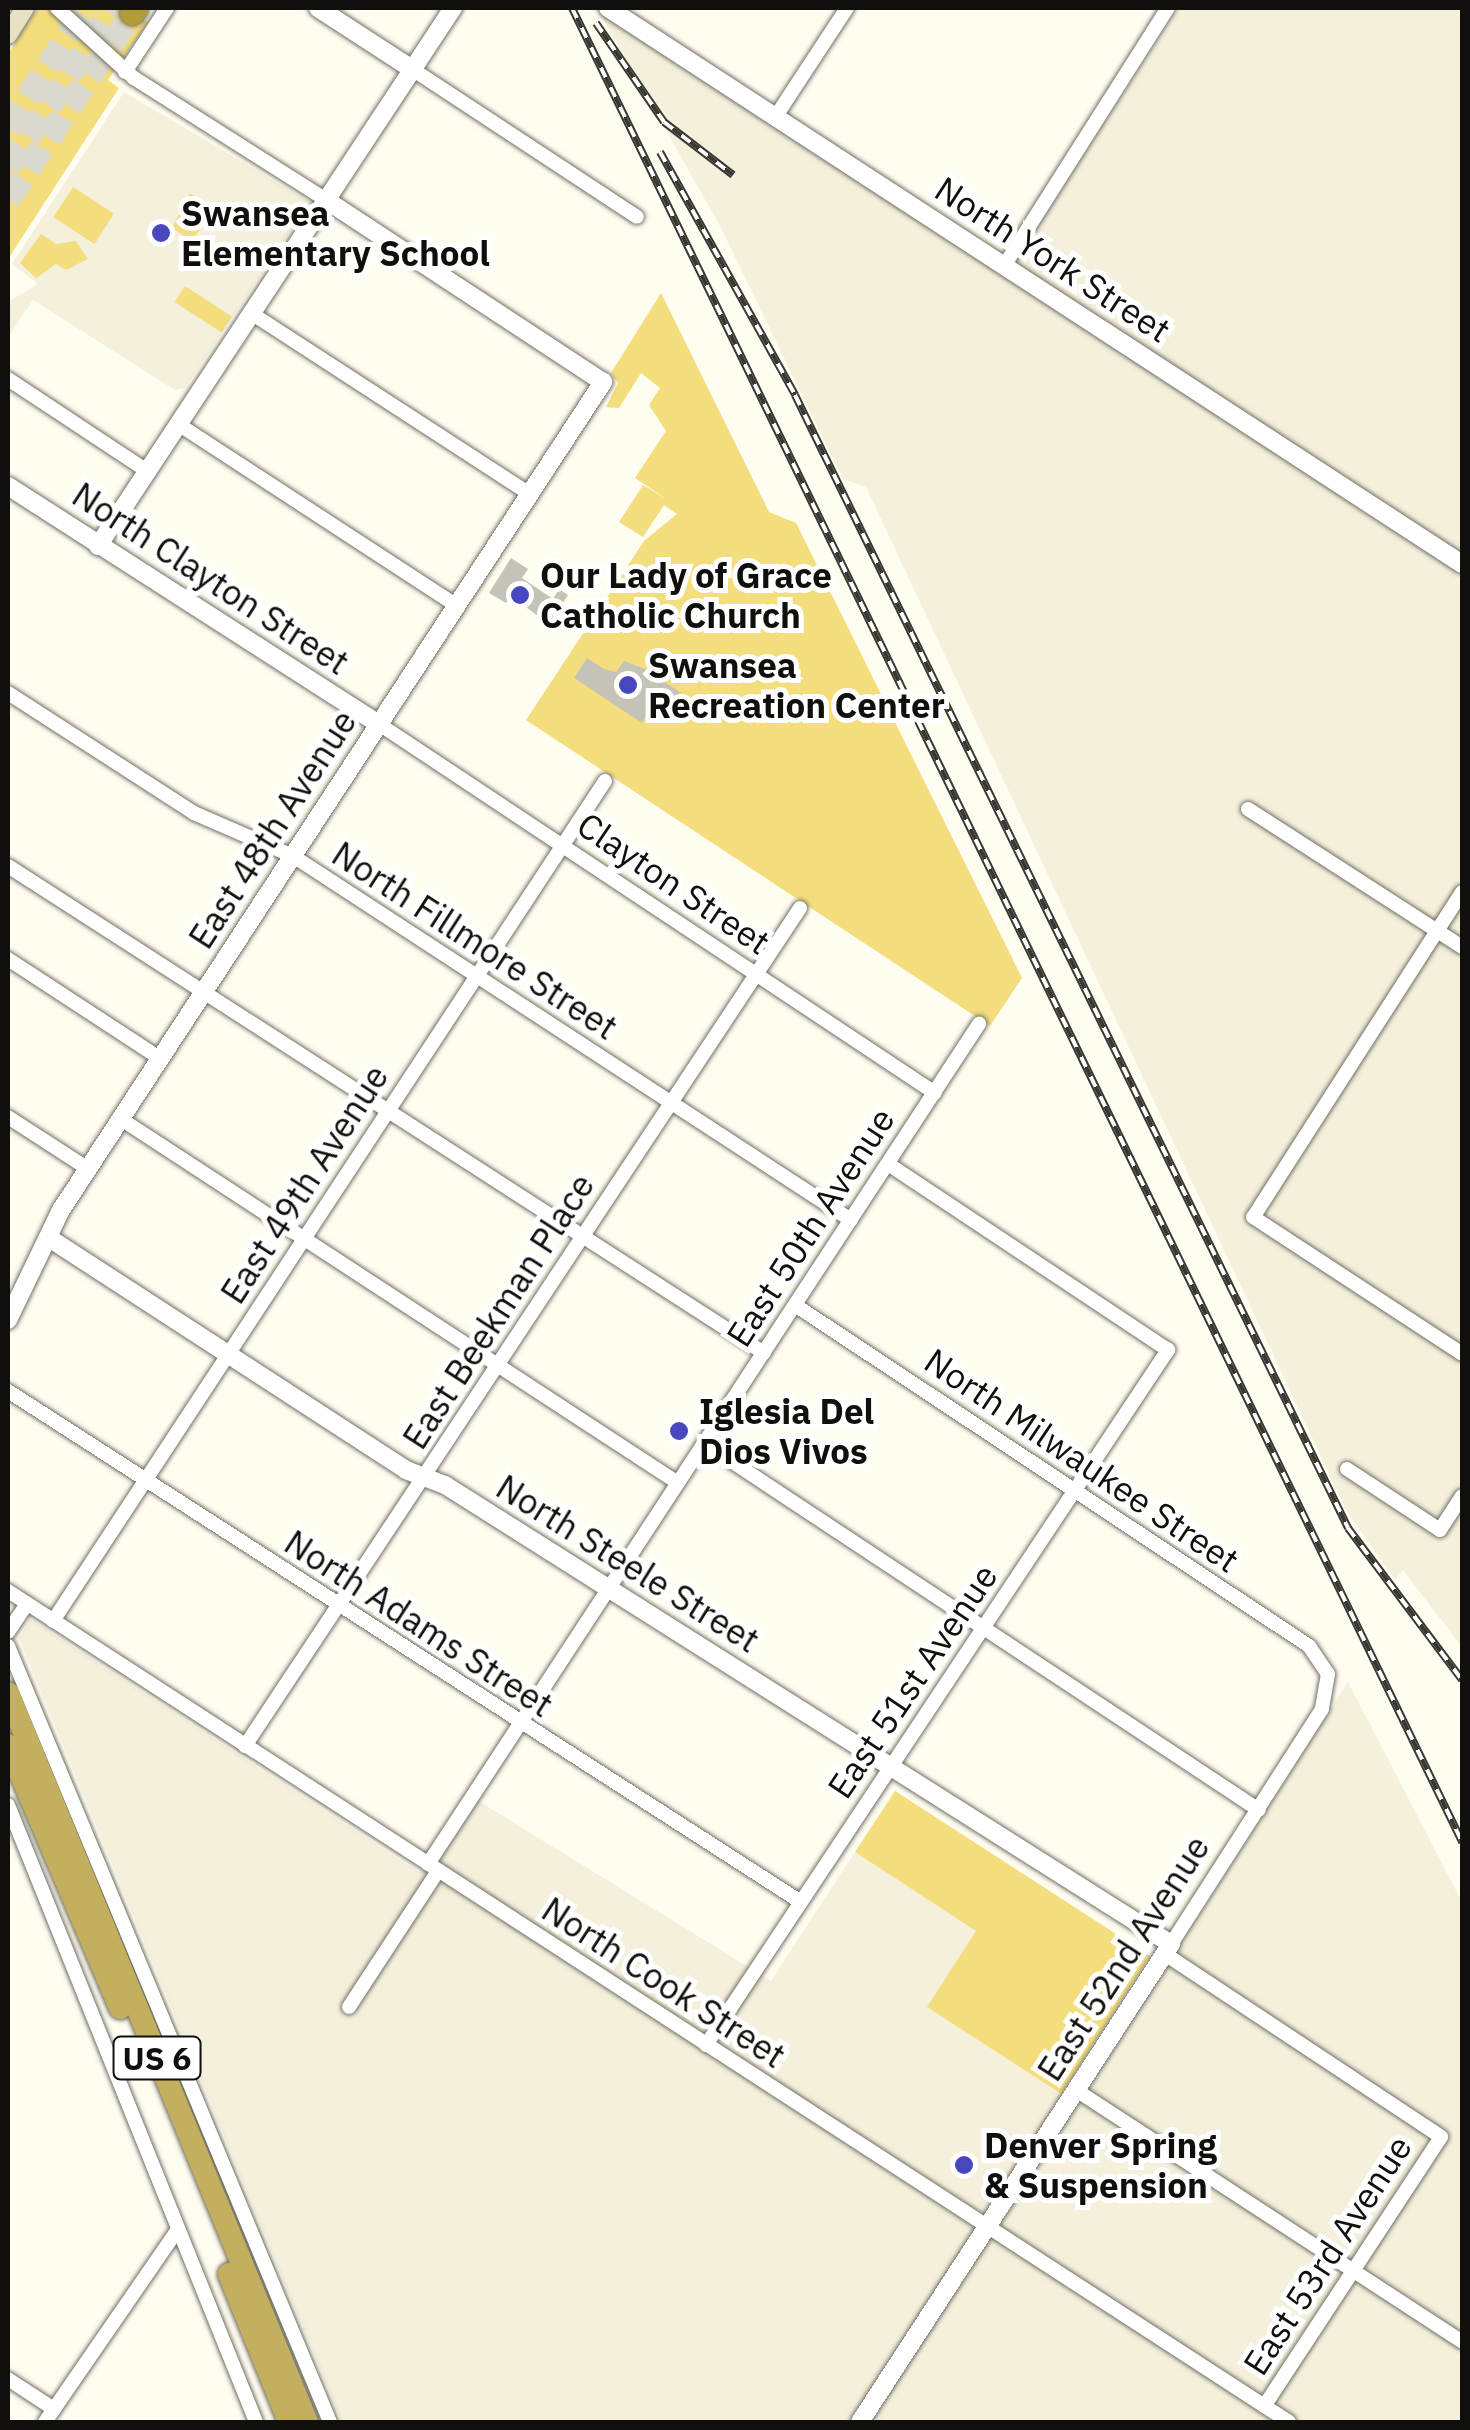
<!DOCTYPE html>
<style>
body{margin:0}
#map{position:relative;width:1470px;height:2430px;overflow:hidden;background:#fffcf0;font-family:"IBM Plex Sans",sans-serif}
div>[style]{position:absolute}
.built>*{inset:0;background:#f4f0dc}
.green>*{inset:0;background:#f3dd7c;transform-origin:0 0}
.building>*{inset:0;background:#c5c3b7}
.motorway-tunnel>*{height:25px;margin-top:-12.5px;transform-origin:0;background:repeating-linear-gradient(90deg,#dbd8ce 0 25px,transparent 0 37px)}
.roads{filter:drop-shadow(0 0 2px #716f65) drop-shadow(0 0 2px #716f65)}
.minor>*{height:14px;margin:-7px;padding:0 7px;transform-origin:7px;border-radius:7px;background:#fff}
.tertiary>*{height:18px;margin:-9px;padding:0 9px;transform-origin:9px;border-radius:9px;background:#fff}
.secondary>*{height:18px;margin:-9px;padding:0 9px;transform-origin:9px;border-radius:9px;background:#e8e1c2}
.trunk>*{height:22px;margin:-11px;padding:0 11px;transform-origin:11px;border-radius:11px;background:#c2b05e}
.motorway>*{height:25px;margin:-12.5px;padding:0 12.5px;transform-origin:12.5px;border-radius:12.5px;background:#b29c35}
.rail>*{height:8px;margin-top:-4px;transform-origin:0;background:repeating-linear-gradient(90deg,#fff 0 11px,#383731 0 22px);box-sizing:border-box;border-block:2px solid #383731}
.dots>*{width:28px;height:28px;translate:-50% -50%;box-sizing:border-box;border:5px solid #fff;border-radius:50%}
span{translate:-50% -50%;white-space:nowrap;text-align:center;line-height:1.15;-webkit-text-stroke:10px #fff;paint-order:stroke}
.shield-label span{padding:2px 8px;background:#fff;border:2px solid;border-radius:8px;-webkit-text-stroke-width:0}
.shield-label{font-size:32px;color:#100f0b;font-weight:700}
.poi-label{font-size:35px;color:#100f0b;font-weight:700}
.left{translate:0 -50%;text-align:left}
.street-label{font-size:35px;color:#100f0b}
.frame{position:absolute;inset:0;border:10px solid #100f0b;pointer-events:none}
</style>
<div id="map">
<div class="built">
<i style="clip-path:polygon(597px 8px,621px 8px,1015px 262px,1179px 8px,1462px 8px,1462px 1647px,1403px 1570px,1395px 1580px,1346px 1510px,866px 487px,843px 479px,720px 226px)"></i>
<i style="clip-path:polygon(124px 92px,310px 202px,185px 388px,175px 390px,33px 300px,8px 337px,8px 302px,38px 284px,12px 264px)"></i>
<i style="clip-path:polygon(30px 1619px,420px 1873px,472px 1797px,771px 1981px,855px 1852px,976px 1931px,928px 2007px,1078px 2106px,1348px 1682px,1462px 1902px,1462px 2422px,342px 2422px,19px 1638px)"></i>
</div>
<div class="green">
<i style="clip-path:polygon(37px 8px,125px 8px,148px 22px,108px 80px,119px 88px,8px 259px,8px 54px)"></i>
<i style="left:73px;top:187px;width:49px;height:36px;rotate:33deg"></i>
<i style="clip-path:polygon(190px 193px,212px 211px,192px 241px,172px 228px)"></i>
<i style="clip-path:polygon(41px 234px,56px 244px,76px 241px,88px 259px,66px 270px,56px 264px,36px 278px,20px 263px)"></i>
<i style="left:185px;top:286px;width:56px;height:19px;rotate:33deg"></i>
<i style="clip-path:polygon(661px 293px,769px 512px,796px 523px,1022px 978px,990px 1026px,526px 720px,644px 541px,677px 514px,664px 505px,643px 537px,619px 522px,643px 485px,668px 500px,635px 478px,666px 431px,649px 405px,660px 388px,641px 373px,619px 408px,606px 407px,618px 383px,611px 373px)"></i>
<i style="clip-path:polygon(895px 1791px,1150px 1956px,1061px 2094px,927px 2007px,976px 1931px,855px 1852px)"></i>
</div>
<div class="building">
<i style="clip-path:polygon(511px 558px,528px 569px,522px 578px,553px 599px,559px 589px,568px 595px,549px 625px,511px 595px,506px 603px,489px 593px)"></i>
<i style="clip-path:polygon(587px 658px,604px 669px,616px 672px,624px 661px,645px 669px,681px 693px,664px 719px,650px 710px,642px 723px,574px 678px)"></i>
</div>
<div class="motorway-tunnel">
<i style="left:8px;top:128px;width:143px;rotate:-57deg"></i>
<i style="left:8px;top:167px;width:191px;rotate:-56.6deg"></i>
<i style="left:8px;top:199px;width:224px;rotate:-56.5deg"></i>
</div>
<div class="roads">
<div class="minor">
<i style="left:57px;top:8px;width:104px;rotate:42.3deg"></i>
<i style="left:134px;top:78px;width:227px;rotate:32.4deg"></i>
<i style="left:412px;top:69px;width:269px;rotate:33.3deg"></i>
<i style="left:125px;top:72px;width:77px;rotate:-56.7deg"></i>
<i style="left:776px;top:116px;width:129px;rotate:-56.7deg"></i>
<i style="left:1004px;top:266px;width:306px;rotate:-57.6deg"></i>
<i style="left:251px;top:313px;width:333px;rotate:33deg"></i>
<i style="left:8px;top:379px;width:167px;rotate:33.5deg"></i>
<i style="left:178px;top:424px;width:333px;rotate:33.1deg"></i>
<i style="left:8px;top:693px;width:221px;rotate:32.8deg"></i>
<i style="left:194px;top:813px;width:108px;rotate:23.5deg"></i>
<i style="left:293px;top:856px;width:666px;rotate:33.12deg"></i>
<i style="left:379px;top:724px;width:667px;rotate:33.57deg"></i>
<i style="left:1248px;top:809px;width:255px;rotate:32.8deg"></i>
<i style="left:8px;top:866px;width:899px;rotate:32.79deg"></i>
<i style="left:1462px;top:892px;width:386px;rotate:122.7deg"></i>
<i style="left:1253px;top:1217px;width:250px;rotate:33.2deg"></i>
<i style="left:8px;top:959px;width:183px;rotate:33.2deg"></i>
<i style="left:8px;top:1117px;width:95px;rotate:33deg"></i>
<i style="left:121px;top:1119px;width:665px;rotate:33.16deg"></i>
<i style="left:795px;top:1305px;width:617px;rotate:33.56deg"></i>
<i style="left:1309px;top:1646px;width:34px;rotate:56deg"></i>
<i style="left:1328px;top:1674px;width:36px;rotate:100deg"></i>
<i style="left:1322px;top:1709px;width:279px;rotate:122.7deg"></i>
<i style="left:8px;top:1391px;width:943px;rotate:32.8deg"></i>
<i style="left:704px;top:1443px;width:665px;rotate:33.48deg"></i>
<i style="left:1347px;top:1469px;width:111px;rotate:33.3deg"></i>
<i style="left:1440px;top:1530px;width:40px;rotate:-57.1deg"></i>
<i style="left:8px;top:1591px;width:1527px;rotate:32.97deg"></i>
<i style="left:53px;top:1621px;width:1005px;rotate:-56.69deg"></i>
<i style="left:8px;top:1632px;width:34px;rotate:-56deg"></i>
<i style="left:8px;top:1646px;width:840px;rotate:67.46deg"></i>
<i style="left:245px;top:1746px;width:1005px;rotate:-56.48deg"></i>
<i style="left:8px;top:1805px;width:665px;rotate:68.1deg"></i>
<i style="left:428px;top:1864px;width:1005px;rotate:-56.74deg"></i>
<i style="left:1165px;top:1954px;width:331px;rotate:33.5deg"></i>
<i style="left:1441px;top:2137px;width:322px;rotate:123.3deg"></i>
<i style="left:349px;top:2007px;width:163px;rotate:-56.8deg"></i>
<i style="left:706px;top:2045px;width:835px;rotate:-56.39deg"></i>
<i style="left:1168px;top:1350px;width:336px;rotate:-146.4deg"></i>
<i style="left:1076px;top:2090px;width:461px;rotate:33.1deg"></i>
<i style="left:8px;top:2379px;width:55px;rotate:33.1deg"></i>
<i style="left:45px;top:2422px;width:234px;rotate:-55.4deg"></i>
</div>
<div class="tertiary">
<i style="left:318px;top:8px;width:112px;rotate:33deg"></i>
<i style="left:608px;top:8px;width:1019px;rotate:33.07deg"></i>
<i style="left:8px;top:486px;width:441px;rotate:32.7deg"></i>
<i style="left:98px;top:546px;width:645px;rotate:-56.58deg"></i>
<i style="left:49px;top:1238px;width:426px;rotate:33deg"></i>
<i style="left:406px;top:1470px;width:42px;rotate:21deg"></i>
<i style="left:445px;top:1485px;width:859px;rotate:32.3deg"></i>
<i style="left:1171px;top:1944px;width:570px;rotate:123.05deg"></i>
<i style="left:8px;top:1320px;width:122px;rotate:-64.3deg"></i>
<i style="left:61px;top:1210px;width:990px;rotate:-56.79deg"></i>
<i style="left:603px;top:382px;width:331px;rotate:-146.7deg"></i>
</div>
<div class="secondary">
<i style="left:8px;top:35px;width:32px;rotate:-58deg"></i>
</div>
<div class="trunk">
<i style="left:8px;top:1693px;width:788px;rotate:67.7deg"></i>
<i style="left:8px;top:1745px;width:286px;rotate:66.9deg"></i>
<i style="left:229px;top:2274px;width:160px;rotate:67.9deg"></i>
</div>
<div class="motorway">
<i style="left:132px;top:12px;width:5px;rotate:-53deg"></i>
</div>
</div>
<div class="rail">
<i style="left:572px;top:8px;width:2039px;rotate:64.11deg"></i>
<i style="left:596px;top:23px;width:120px;rotate:55.5deg"></i>
<i style="left:664px;top:122px;width:87px;rotate:37.5deg"></i>
<i style="left:660px;top:152px;width:278px;rotate:60.9deg"></i>
<i style="left:795px;top:395px;width:1261px;rotate:63.98deg"></i>
<i style="left:1348px;top:1528px;width:190px;rotate:53.1deg"></i>
</div>
<div class="dots">
<i style="left:161px;top:233px;background:#4848be"></i>
<i style="left:520px;top:595px;background:#4848be"></i>
<i style="left:628px;top:685px;background:#4848be"></i>
<i style="left:679px;top:1431px;background:#4848be"></i>
<i style="left:964px;top:2165px;background:#4848be"></i>
</div>
<div class="shield-label">
<span style="left:157px;top:2058px">US 6</span>
</div>
<div class="poi-label">
<span class="left" style="left:181px;top:233px">Swansea<br>Elementary School</span>
<span class="left" style="left:540px;top:595px">Our Lady of Grace<br>Catholic Church</span>
<span class="left" style="left:648px;top:685px">Swansea<br>Recreation Center</span>
<span class="left" style="left:699px;top:1431px">Iglesia Del<br>Dios Vivos</span>
<span class="left" style="left:984px;top:2165px">Denver Spring<br>&amp; Suspension</span>
</div>
<div class="street-label">
<span style="left:1053px;top:259px;rotate:33deg">North York Street</span>
<span style="left:211px;top:578px;rotate:33deg">North Clayton Street</span>
<span style="left:272px;top:829px;rotate:-57deg">East 48th Avenue</span>
<span style="left:674px;top:883px;rotate:34deg">Clayton Street</span>
<span style="left:475px;top:940px;rotate:33deg">North Fillmore Street</span>
<span style="left:304px;top:1184px;rotate:-57deg">East 49th Avenue</span>
<span style="left:810px;top:1227px;rotate:-57deg">East 50th Avenue</span>
<span style="left:498px;top:1311px;rotate:-57deg">East Beekman Place</span>
<span style="left:1082px;top:1460px;rotate:34deg">North Milwaukee Street</span>
<span style="left:628px;top:1563px;rotate:32deg">North Steele Street</span>
<span style="left:419px;top:1623px;rotate:33deg">North Adams Street</span>
<span style="left:912px;top:1681px;rotate:-56deg">East 51st Avenue</span>
<span style="left:1123px;top:1958px;rotate:-57deg">East 52nd Avenue</span>
<span style="left:664px;top:1982px;rotate:33deg">North Cook Street</span>
<span style="left:1327px;top:2255px;rotate:-57deg">East 53rd Avenue</span>
</div>
<div class="frame"></div>
</div>
